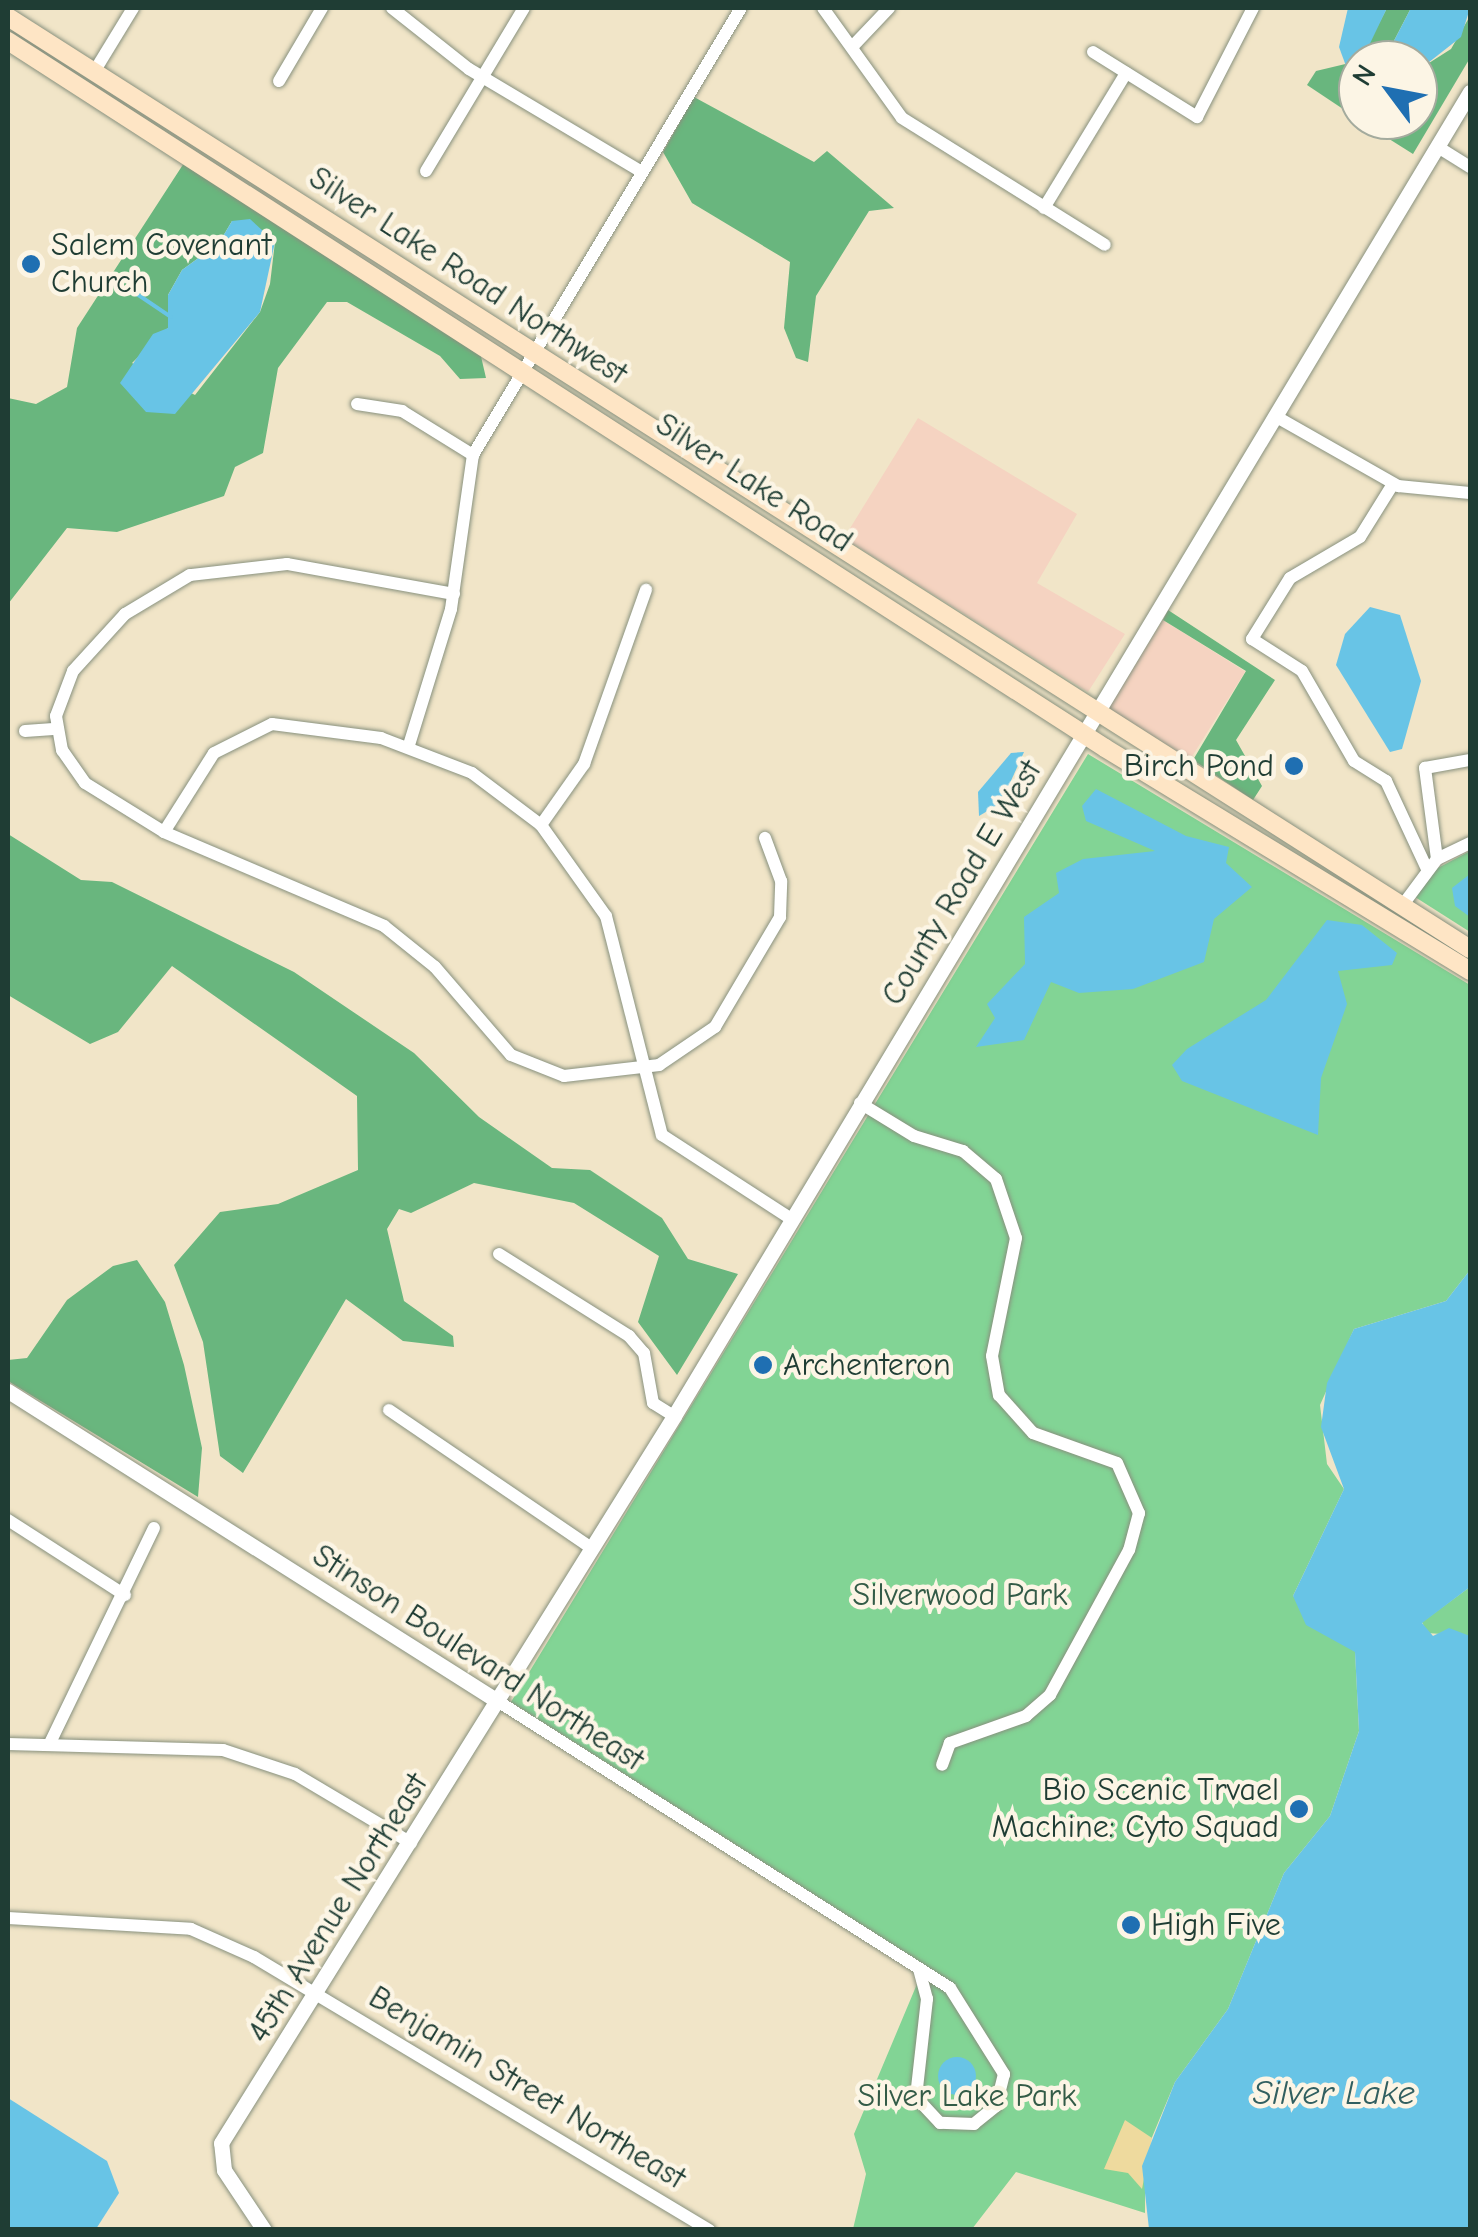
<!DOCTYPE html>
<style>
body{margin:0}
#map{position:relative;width:1478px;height:2237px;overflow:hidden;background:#f1e5c8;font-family:"Comic Neue",sans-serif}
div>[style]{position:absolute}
.built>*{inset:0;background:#f5d3c1;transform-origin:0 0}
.green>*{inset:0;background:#82d495}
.forest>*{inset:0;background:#69b67e}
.sand>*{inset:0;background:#eeda9e}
.water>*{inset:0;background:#68c4e6}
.round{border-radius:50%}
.stream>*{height:4px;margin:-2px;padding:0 2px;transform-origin:2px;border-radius:2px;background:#68c4e6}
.roads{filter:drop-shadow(0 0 2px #88917e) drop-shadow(0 0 2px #88917e)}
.minor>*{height:12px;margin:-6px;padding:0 6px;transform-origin:6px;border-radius:6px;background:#fff}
.tertiary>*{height:15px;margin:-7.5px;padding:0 7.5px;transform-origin:7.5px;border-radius:7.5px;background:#fff}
.secondary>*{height:18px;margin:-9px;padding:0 9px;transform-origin:9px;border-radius:9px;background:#fee5c5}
.dots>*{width:28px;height:28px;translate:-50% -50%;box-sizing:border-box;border:5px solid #fcf5e5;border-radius:50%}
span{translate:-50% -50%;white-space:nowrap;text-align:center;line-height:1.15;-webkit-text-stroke:9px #fcf5e5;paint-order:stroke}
.poi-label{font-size:32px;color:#1f3d34}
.left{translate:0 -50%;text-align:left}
.right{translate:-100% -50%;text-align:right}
.street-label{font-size:32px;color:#1f3d34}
.park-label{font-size:32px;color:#335b47}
.water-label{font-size:35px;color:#315f60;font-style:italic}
.frame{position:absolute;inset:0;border:10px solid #1f3d34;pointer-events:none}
.north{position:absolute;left:1338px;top:40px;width:100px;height:100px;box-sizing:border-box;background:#fcf5e5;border:2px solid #a4ab9e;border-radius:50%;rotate:302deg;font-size:28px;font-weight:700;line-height:40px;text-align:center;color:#1f3d34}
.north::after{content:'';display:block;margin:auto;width:35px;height:45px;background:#1f6fb2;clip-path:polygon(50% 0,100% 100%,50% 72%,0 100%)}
</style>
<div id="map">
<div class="built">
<i style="clip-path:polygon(918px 418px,1077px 514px,1037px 583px,1125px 634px,1088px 692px,844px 538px)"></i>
<i style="left:1163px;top:620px;width:97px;height:104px;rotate:32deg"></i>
</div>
<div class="green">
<i style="clip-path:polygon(1088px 754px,1470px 985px,1470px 1270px,1446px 1301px,1354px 1329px,1320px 1405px,1327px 1464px,1344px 1489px,1293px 1596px,1355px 1651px,1359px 1731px,1330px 1816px,1284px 1873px,1228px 2009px,1175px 2082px,1145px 2154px,1145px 2213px,1016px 2172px,972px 2229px,853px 2229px,866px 2174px,854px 2134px,925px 1965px,511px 1702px)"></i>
<i style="clip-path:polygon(1470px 851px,1470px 932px,1415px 897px,1434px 870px)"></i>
<i style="clip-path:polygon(1470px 1587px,1470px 1636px,1427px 1633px,1422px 1622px)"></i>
</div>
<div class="forest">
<i style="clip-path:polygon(1387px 8px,1411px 8px,1384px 60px,1360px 60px)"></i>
<i style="clip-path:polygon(1470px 16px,1470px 58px,1413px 154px,1359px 120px,1418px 120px,1418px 70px,1451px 49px)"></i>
<i style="clip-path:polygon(1358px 61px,1358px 119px,1307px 85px,1316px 71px)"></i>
<i style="clip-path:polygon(694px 97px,814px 162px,827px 151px,894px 208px,869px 211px,816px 296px,808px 362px,796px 358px,784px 328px,790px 262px,692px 203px,663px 152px)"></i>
<i style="clip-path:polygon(evenodd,184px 163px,480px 352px,486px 378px,460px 379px,440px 356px,347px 302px,327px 302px,278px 368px,263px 453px,235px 467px,224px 496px,117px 532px,67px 528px,8px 604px,8px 398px,36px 404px,67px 387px,77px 328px,184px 163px,232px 221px,275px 242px,270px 284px,260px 312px,195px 395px,132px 363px,168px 328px,168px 295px,182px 270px,219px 243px,232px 221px)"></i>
<i style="clip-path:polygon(1168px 610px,1275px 680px,1236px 740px,1262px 786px,1253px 800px,1193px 760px,1246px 671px,1163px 620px)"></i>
<i style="clip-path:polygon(8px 834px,81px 880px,112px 882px,294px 972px,414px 1053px,479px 1117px,552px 1168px,590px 1170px,662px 1218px,688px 1259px,738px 1274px,677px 1375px,638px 1322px,659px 1256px,574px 1203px,474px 1183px,411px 1213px,399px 1209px,387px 1229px,404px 1301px,453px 1336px,454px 1347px,403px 1341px,346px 1299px,243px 1473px,220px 1456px,203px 1342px,174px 1265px,220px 1212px,278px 1204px,358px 1170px,357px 1096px,172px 966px,118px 1032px,90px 1044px,8px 995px)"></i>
<i style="clip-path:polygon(137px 1260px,165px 1302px,184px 1365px,202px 1448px,198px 1497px,8px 1381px,8px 1360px,27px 1358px,67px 1300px,113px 1266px)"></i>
</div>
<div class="sand">
<i style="clip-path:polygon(1125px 2120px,1152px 2138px,1142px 2189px,1128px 2173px,1104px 2169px)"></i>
</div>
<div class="water">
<i style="clip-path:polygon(1348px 8px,1387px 8px,1364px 56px,1346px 66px,1339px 47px)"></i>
<i style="clip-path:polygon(1411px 8px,1470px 8px,1461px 37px,1419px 70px,1418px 60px,1384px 60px)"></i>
<i style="clip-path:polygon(250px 219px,275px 242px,260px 312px,175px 414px,146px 412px,120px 383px,153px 334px,168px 328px,168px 295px,182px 270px,219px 243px,232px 221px)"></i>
<i style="clip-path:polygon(1370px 607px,1400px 615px,1421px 681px,1402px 749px,1390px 752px,1336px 665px,1345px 634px)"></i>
<i style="clip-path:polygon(1024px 752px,1001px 803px,979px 816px,978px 792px,1011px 753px)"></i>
<i style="clip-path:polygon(1096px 789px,1186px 836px,1229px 847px,1226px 863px,1252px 887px,1214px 919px,1204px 962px,1133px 989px,1079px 993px,1051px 982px,1024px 1040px,976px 1047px,995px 1018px,987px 1004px,1025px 964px,1024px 917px,1059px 893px,1056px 873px,1083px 859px,1155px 851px,1086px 821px,1082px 806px)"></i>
<i style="clip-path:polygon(1470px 874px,1470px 917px,1455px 906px,1452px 888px)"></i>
<i style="clip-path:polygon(1327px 920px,1362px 925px,1397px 953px,1392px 965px,1338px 971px,1347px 1004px,1321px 1078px,1318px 1135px,1182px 1081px,1172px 1065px,1187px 1049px,1266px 1000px)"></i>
<i style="clip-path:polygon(1470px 1270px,1470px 1587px,1422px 1623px,1433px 1636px,1449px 1628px,1470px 1636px,1470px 2229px,1149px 2229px,1142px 2166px,1175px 2082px,1228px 2009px,1284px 1873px,1330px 1816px,1359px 1731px,1355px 1652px,1306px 1625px,1293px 1596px,1344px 1489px,1321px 1427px,1327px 1383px,1354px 1329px,1446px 1301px)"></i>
<i class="round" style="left:938px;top:2057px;width:38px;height:38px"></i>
<i style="clip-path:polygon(8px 2098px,107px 2161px,119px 2193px,96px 2229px,8px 2229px)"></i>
</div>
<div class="stream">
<i style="left:131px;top:290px;width:48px;rotate:34deg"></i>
</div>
<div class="roads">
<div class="minor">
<i style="left:392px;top:8px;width:98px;rotate:38.4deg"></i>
<i style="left:469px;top:69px;width:201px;rotate:30.8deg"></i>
<i style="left:823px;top:8px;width:135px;rotate:54.3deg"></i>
<i style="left:902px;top:118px;width:239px;rotate:32deg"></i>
<i style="left:852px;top:47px;width:54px;rotate:-46.5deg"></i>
<i style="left:1093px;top:52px;width:123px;rotate:32deg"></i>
<i style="left:1197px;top:117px;width:123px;rotate:-62.8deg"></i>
<i style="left:94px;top:72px;width:75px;rotate:-58.6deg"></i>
<i style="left:279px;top:81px;width:85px;rotate:-59.5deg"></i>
<i style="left:1438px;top:147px;width:38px;rotate:32deg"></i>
<i style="left:426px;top:171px;width:190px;rotate:-59deg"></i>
<i style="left:1044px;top:208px;width:158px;rotate:-58.7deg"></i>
<i style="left:357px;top:404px;width:46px;rotate:8.8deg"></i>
<i style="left:402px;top:411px;width:84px;rotate:31.8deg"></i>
<i style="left:1275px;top:416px;width:142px;rotate:29.6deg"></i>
<i style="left:1398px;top:486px;width:72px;rotate:5.6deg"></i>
<i style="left:1393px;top:484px;width:62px;rotate:121.9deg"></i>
<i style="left:1360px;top:537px;width:81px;rotate:149.6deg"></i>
<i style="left:1290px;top:578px;width:72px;rotate:121.9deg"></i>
<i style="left:1252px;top:639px;width:59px;rotate:32.6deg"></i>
<i style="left:1302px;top:671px;width:104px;rotate:60deg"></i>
<i style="left:1354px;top:761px;width:38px;rotate:32deg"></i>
<i style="left:1386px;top:781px;width:97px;rotate:65deg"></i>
<i style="left:454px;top:594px;width:170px;rotate:-169.8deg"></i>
<i style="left:287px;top:564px;width:98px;rotate:173.5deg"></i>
<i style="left:190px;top:575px;width:76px;rotate:149deg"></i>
<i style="left:125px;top:614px;width:77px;rotate:132.4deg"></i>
<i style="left:73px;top:671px;width:48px;rotate:110.7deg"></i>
<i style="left:56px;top:716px;width:35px;rotate:80deg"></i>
<i style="left:62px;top:750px;width:40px;rotate:55.1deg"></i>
<i style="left:85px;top:783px;width:93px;rotate:31.8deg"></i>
<i style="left:164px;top:832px;width:239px;rotate:23.1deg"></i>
<i style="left:384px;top:926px;width:65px;rotate:38.8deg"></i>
<i style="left:435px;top:967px;width:116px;rotate:49.2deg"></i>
<i style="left:511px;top:1055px;width:57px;rotate:21.6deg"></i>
<i style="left:564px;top:1076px;width:96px;rotate:-6.6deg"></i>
<i style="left:659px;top:1065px;width:68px;rotate:-34.2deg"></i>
<i style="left:715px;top:1027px;width:128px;rotate:-59.4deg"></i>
<i style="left:780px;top:917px;width:36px;rotate:-88deg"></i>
<i style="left:781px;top:881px;width:46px;rotate:-110.4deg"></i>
<i style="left:25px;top:731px;width:32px;rotate:-4deg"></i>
<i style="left:409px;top:745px;width:142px;rotate:-72.8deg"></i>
<i style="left:451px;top:609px;width:156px;rotate:-81.9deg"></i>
<i style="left:473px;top:455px;width:521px;rotate:-59.06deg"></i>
<i style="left:541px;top:825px;width:75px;rotate:-54.8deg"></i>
<i style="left:584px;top:764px;width:185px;rotate:-70.4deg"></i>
<i style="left:164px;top:832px;width:93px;rotate:-57.7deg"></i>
<i style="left:214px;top:753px;width:65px;rotate:-26.6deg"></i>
<i style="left:272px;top:724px;width:110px;rotate:7.3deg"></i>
<i style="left:381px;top:738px;width:97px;rotate:21deg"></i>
<i style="left:472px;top:773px;width:86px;rotate:37deg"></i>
<i style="left:541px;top:825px;width:112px;rotate:54.5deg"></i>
<i style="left:606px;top:916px;width:226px;rotate:75.7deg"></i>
<i style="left:662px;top:1135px;width:153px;rotate:33deg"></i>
<i style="left:1437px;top:859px;width:92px;rotate:-97.5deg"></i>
<i style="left:1425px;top:768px;width:46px;rotate:-10.1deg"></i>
<i style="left:1402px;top:906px;width:59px;rotate:-53.3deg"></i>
<i style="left:1437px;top:859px;width:37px;rotate:-26deg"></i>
<i style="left:860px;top:1103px;width:63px;rotate:31.4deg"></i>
<i style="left:914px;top:1136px;width:51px;rotate:17deg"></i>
<i style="left:963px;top:1151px;width:43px;rotate:40.3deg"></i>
<i style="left:996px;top:1179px;width:62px;rotate:71.3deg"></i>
<i style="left:1016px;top:1238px;width:120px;rotate:101.5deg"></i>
<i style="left:992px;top:1356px;width:40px;rotate:80deg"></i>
<i style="left:999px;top:1395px;width:51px;rotate:48.2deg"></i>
<i style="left:1033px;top:1433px;width:89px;rotate:19.7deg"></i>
<i style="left:1117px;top:1463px;width:55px;rotate:66.3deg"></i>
<i style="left:1139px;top:1513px;width:38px;rotate:105deg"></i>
<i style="left:1129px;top:1550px;width:165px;rotate:118.6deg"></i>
<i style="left:1050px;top:1695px;width:32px;rotate:139deg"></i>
<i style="left:1026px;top:1716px;width:81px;rotate:160.4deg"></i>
<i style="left:950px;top:1743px;width:23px;rotate:110deg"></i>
<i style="left:499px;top:1254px;width:154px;rotate:32.2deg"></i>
<i style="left:629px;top:1336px;width:23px;rotate:49deg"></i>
<i style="left:644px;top:1353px;width:51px;rotate:79.8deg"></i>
<i style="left:653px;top:1403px;width:25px;rotate:32deg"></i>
<i style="left:389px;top:1410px;width:243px;rotate:34.3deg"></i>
<i style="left:8px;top:1520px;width:139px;rotate:32.7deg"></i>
<i style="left:499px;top:1702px;width:534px;rotate:32.38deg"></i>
<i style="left:950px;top:1988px;width:102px;rotate:57.9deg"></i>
<i style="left:1004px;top:2074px;width:33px;rotate:104deg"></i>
<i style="left:996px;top:2106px;width:28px;rotate:141deg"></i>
<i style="left:974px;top:2124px;width:34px;rotate:-178deg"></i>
<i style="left:940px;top:2123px;width:35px;rotate:-133deg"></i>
<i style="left:916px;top:2097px;width:99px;rotate:-83.6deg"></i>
<i style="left:927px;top:1999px;width:30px;rotate:-105deg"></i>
<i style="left:8px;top:1744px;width:215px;rotate:1.6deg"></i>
<i style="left:223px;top:1750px;width:76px;rotate:18.4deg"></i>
<i style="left:295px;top:1774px;width:135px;rotate:30.7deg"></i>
<i style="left:49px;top:1745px;width:241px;rotate:-64.2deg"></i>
<i style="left:8px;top:1918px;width:183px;rotate:3.4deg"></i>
<i style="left:191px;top:1929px;width:69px;rotate:24deg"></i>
<i style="left:254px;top:1957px;width:531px;rotate:30.96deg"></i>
</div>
<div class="tertiary">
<i style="left:8px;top:1391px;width:581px;rotate:32.35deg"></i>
<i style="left:264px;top:2230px;width:72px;rotate:-123.7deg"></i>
<i style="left:224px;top:2170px;width:27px;rotate:-96deg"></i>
<i style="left:221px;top:2143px;width:857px;rotate:-58.07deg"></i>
<i style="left:674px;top:1416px;width:1545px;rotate:-58.99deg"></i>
</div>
<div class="secondary">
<i style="left:8px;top:17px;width:1734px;rotate:32.52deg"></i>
<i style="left:8px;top:41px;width:1305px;rotate:32.8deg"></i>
<i style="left:1105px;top:748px;width:428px;rotate:31.4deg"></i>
</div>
</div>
<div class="dots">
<i style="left:31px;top:264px;background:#1f6fb2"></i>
<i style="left:1294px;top:766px;background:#1f6fb2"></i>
<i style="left:763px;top:1365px;background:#1f6fb2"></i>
<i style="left:1299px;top:1809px;background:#1f6fb2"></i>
<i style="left:1131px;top:1925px;background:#1f6fb2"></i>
</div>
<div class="poi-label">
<span class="left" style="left:51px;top:264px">Salem Covenant<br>Church</span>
<span class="right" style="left:1274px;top:766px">Birch Pond</span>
<span class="left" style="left:783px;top:1365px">Archenteron</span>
<span class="right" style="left:1279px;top:1809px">Bio Scenic Trvael<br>Machine: Cyto Squad</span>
<span class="left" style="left:1151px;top:1925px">High Five</span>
</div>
<div class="street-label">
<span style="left:468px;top:276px;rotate:33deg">Silver Lake Road Northwest</span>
<span style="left:754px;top:483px;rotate:33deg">Silver Lake Road</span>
<span style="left:962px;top:883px;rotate:-59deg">County Road E West</span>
<span style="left:478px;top:1658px;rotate:33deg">Stinson Boulevard Northeast</span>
<span style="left:338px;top:1908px;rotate:-58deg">45th Avenue Northeast</span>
<span style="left:527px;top:2088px;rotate:31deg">Benjamin Street Northeast</span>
</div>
<div class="park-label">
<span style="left:960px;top:1595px">Silverwood Park</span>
<span style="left:967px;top:2096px">Silver Lake Park</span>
</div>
<div class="water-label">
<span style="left:1334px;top:2093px">Silver Lake</span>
</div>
<div class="frame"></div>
<div class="north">N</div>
</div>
